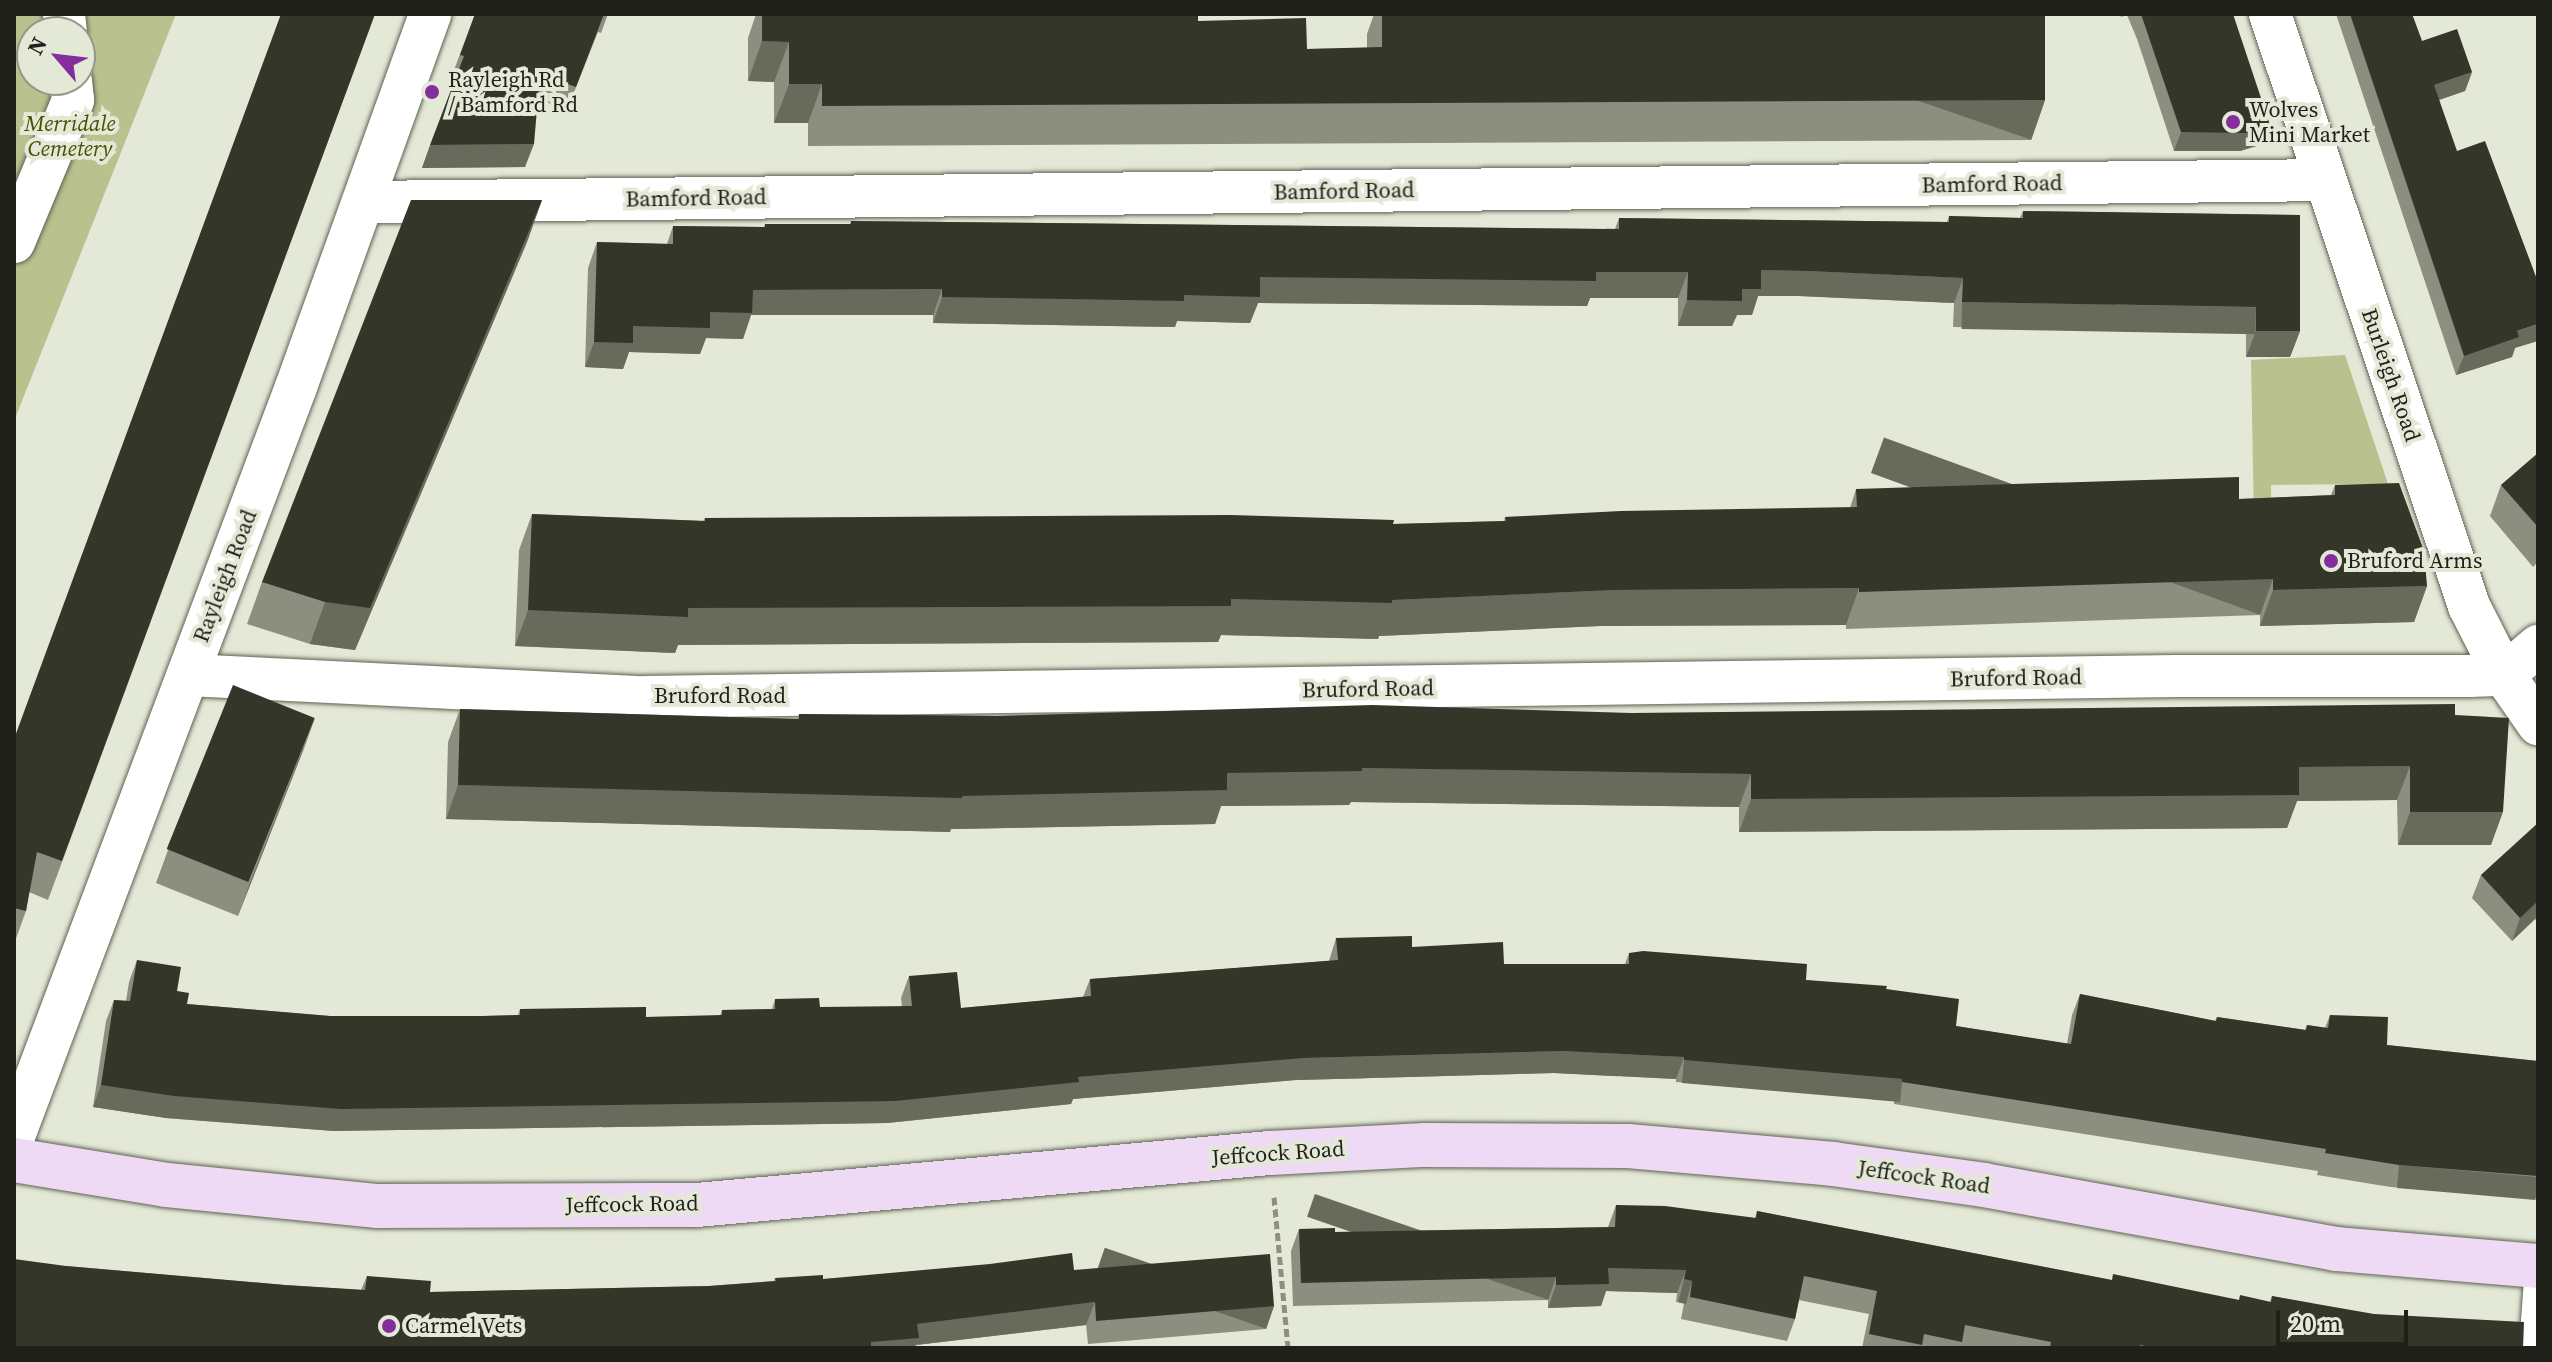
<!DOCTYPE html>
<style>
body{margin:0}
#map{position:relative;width:2552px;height:1362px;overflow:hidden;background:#e4e8d6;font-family:"Source Serif 4",serif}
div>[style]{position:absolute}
.green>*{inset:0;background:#b9c18e}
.path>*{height:5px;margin-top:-2.5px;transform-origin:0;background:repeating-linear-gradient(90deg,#8c8f82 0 8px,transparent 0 12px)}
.roads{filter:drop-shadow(0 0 2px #5f6253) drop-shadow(0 0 2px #5f6253)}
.lane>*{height:22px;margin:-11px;padding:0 11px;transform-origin:11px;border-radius:11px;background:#fff}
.street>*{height:42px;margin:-21px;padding:0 21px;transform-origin:21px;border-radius:21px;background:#fff}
.secondary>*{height:44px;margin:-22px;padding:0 22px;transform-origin:22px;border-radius:22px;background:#efdaf6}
.wall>*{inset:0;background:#8c8f7f}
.shaded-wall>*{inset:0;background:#686b5c;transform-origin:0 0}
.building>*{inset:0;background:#333628;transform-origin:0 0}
.dots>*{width:22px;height:22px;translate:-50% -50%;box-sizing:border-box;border:4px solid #e4e8d6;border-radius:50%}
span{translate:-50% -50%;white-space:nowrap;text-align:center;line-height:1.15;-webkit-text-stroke:8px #e4e8d6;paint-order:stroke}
.poi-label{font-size:22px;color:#1f201a}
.left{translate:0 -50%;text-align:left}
.park-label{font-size:22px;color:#494f00;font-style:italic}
.street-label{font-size:22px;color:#1f201a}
.frame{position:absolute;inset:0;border:16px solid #1f201a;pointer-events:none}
.north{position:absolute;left:16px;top:16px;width:80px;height:80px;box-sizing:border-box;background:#e4e8d6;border:2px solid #95988b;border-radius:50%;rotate:298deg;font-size:22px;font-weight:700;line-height:32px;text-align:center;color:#1f201a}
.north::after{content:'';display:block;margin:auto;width:28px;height:36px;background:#832e9c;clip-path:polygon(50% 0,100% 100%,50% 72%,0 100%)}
.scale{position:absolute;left:2276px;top:1310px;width:132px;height:36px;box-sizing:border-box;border:4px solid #1f201a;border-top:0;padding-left:10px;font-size:24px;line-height:28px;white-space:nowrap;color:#1f201a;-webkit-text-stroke:6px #e4e8d6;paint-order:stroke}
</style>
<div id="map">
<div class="green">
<i style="clip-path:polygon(evenodd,14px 14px,176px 14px,14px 421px,14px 14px,32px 32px,80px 32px,80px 80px,32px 80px,32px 32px)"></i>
<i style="clip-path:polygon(2345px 355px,2388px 484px,2271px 485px,2271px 521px,2254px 521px,2251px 360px)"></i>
</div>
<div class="path">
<i style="left:1274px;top:1197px;width:152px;rotate:84.7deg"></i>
</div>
<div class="roads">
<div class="lane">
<i style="left:2530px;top:1348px;width:82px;rotate:-85.8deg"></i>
</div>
<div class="street">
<i style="left:64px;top:14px;width:18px;rotate:84deg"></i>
<i style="left:2270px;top:14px;width:625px;rotate:71.42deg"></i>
<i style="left:2469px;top:606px;width:77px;rotate:63.1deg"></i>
<i style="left:2504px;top:675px;width:60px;rotate:55.2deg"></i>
<i style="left:363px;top:202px;width:1962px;rotate:-0.64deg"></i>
<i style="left:14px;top:242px;width:154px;rotate:-67.4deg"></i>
<i style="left:73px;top:100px;width:20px;rotate:-96deg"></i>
<i style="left:188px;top:675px;width:459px;rotate:2.8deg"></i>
<i style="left:646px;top:697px;width:1531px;rotate:-0.79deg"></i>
<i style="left:2177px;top:676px;width:292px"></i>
<i style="left:2469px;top:676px;width:35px;rotate:-2deg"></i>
<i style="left:2504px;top:675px;width:45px;rotate:-40.5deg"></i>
<i style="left:14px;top:1136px;width:800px;rotate:-69.37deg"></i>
<i style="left:296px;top:387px;width:396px;rotate:-70.2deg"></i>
</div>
<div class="secondary">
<i style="left:14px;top:1160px;width:155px;rotate:9.3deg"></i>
<i style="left:167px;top:1185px;width:212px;rotate:5.7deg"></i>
<i style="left:378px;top:1206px;width:319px;rotate:-0.2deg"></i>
<i style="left:697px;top:1205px;width:575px;rotate:-5.19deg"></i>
<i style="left:1270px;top:1153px;width:155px;rotate:-3deg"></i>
<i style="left:1425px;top:1145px;width:203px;rotate:0.3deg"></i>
<i style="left:1628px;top:1146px;width:206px;rotate:5deg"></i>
<i style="left:1833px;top:1164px;width:152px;rotate:7.9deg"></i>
<i style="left:1984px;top:1185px;width:358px;rotate:10.3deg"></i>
<i style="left:2336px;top:1249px;width:203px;rotate:4.8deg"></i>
</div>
</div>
<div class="wall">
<i style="clip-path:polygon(375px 14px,48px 900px,29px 892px,26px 911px,14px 944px,14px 739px)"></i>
<i style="clip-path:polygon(475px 14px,608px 14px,601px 33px,598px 32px,567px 110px,538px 99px,525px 167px,422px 168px,455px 79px,451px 78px)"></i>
<i style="clip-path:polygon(756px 14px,1198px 14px,1198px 21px,1307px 49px,1367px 48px,1367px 34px,1374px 14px,2045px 14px,2045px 100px,2031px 140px,808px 146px,808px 123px,774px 123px,774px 82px,748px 81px,748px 38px)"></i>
<i style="clip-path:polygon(2120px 14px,2233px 14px,2263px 144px,2240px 151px,2174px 151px,2137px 39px,2127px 15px,2121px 17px)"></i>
<i style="clip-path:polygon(2336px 14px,2412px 14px,2422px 41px,2472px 72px,2465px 91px,2439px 100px,2515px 348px,2512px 357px,2456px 375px)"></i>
<i style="clip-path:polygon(542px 200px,527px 242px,355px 650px,310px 644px,247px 624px,262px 582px)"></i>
<i style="clip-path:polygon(2023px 211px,2300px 215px,2300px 331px,2290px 357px,2246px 357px,2246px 332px,1953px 327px,1954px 303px,1799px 296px,1758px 296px,1752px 315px,1737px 315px,1732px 326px,1678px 326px,1678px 298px,1590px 298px,1587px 306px,1258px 303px,1250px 323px,1177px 321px,1175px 327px,933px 323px,933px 315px,751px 315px,743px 339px,706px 338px,700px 354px,629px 352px,623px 369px,585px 367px,588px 268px,597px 242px,667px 244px,673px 226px,764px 227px,765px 224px,850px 224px,851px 221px,1615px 229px,1619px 218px,1947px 222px,1949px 216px,2020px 218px)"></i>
<i style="clip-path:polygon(2538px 453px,2538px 562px,2533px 567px,2490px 516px,2501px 485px)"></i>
<i style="clip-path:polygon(2335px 485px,2427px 586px,2414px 622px,2260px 626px,2260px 615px,1846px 629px,1846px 625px,1600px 626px,1379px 636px,1378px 639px,1221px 635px,1218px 642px,678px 645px,675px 653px,515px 646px,519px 550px,532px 514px,703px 521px,705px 518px,1393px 524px,1504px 521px,1505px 517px,1850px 508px,1856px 489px,2239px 499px,2331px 495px)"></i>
<i style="clip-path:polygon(460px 709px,797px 719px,799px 714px,996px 716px,1631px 713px,2455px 715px,2491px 845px,2398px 845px,2397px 800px,2297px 801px,2287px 828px,1739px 832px,1739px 807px,1351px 802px,1349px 805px,1221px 806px,1215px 824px,951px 829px,950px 832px,446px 819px,448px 742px)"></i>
<i style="clip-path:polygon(315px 718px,238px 916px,156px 883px,168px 850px)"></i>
<i style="clip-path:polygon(2538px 823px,2538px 923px,2535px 919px,2512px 941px,2472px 898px,2481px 875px)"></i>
<i style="clip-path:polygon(1336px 938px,1412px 947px,1504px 964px,1625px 964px,1629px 953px,1806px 980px,1886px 989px,1956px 1026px,2067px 1044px,2072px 1015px,2080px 994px,2215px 1021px,2217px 1017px,2305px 1030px,2307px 1025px,2325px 1028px,2330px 1015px,2387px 1045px,2538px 1061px,2538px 1198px,2391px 1187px,2317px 1175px,2318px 1171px,1894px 1104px,1894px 1100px,1676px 1082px,1676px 1079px,1554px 1073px,1296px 1080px,1073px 1099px,1071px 1104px,887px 1123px,334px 1131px,166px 1118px,93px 1107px,106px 1021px,114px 1000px,126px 1001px,129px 982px,137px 960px,177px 991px,187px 1004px,330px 1016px,483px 1016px,518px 1015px,520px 1009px,646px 1017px,720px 1016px,722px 1010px,772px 1009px,775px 999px,820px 1007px,902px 1007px,901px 998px,909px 976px,961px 1008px,1083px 997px,1090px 979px,1329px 961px)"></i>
<i style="clip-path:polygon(1616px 1205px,1755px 1218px,1757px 1211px,2111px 1280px,2238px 1300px,2270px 1302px,2272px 1296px,2523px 1348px,1862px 1348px,1869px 1314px,1799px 1300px,1795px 1319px,1787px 1341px,1681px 1319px,1684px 1303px,1676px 1302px,1677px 1293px,1606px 1291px,1601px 1306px,1548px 1308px,1548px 1300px,1293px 1306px,1291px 1251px,1299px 1229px,1335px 1232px,1608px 1227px)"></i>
<i style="clip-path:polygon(66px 1266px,285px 1285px,361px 1290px,367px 1276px,430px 1292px,709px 1286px,774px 1281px,775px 1278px,823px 1279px,1074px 1270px,1274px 1306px,1266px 1329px,1088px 1344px,1086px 1325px,916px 1345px,915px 1348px,14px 1348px)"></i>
</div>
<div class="shaded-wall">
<i style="clip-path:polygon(762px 41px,789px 42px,774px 82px,748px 81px)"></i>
<i style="clip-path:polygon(2472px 72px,2465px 91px,2427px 104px,2434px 85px)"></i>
<i style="clip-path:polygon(789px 84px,822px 84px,808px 123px,774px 123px)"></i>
<i style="left:2045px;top:100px;width:42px;height:1223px;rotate:109deg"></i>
<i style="clip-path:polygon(2270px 125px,2263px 144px,2240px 151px,2174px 151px,2181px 132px)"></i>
<i style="clip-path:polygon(534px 144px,525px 167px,422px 168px,430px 145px)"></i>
<i style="clip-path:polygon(542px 200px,527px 242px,355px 650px,310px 644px,325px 602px)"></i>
<i style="clip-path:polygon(1761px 270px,1808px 271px,1963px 278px,1954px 303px,1799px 296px,1758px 296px,1752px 315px,1737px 315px,1732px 326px,1678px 326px,1687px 300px,1742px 289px)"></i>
<i style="clip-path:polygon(1596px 272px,1688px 272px,1678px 298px,1590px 298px,1587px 306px,1258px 303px,1250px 323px,1177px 321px,1175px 327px,933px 323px,942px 297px,1260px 277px)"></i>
<i style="clip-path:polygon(942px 289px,933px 315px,751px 315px,743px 339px,706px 338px,700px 354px,629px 352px,623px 369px,585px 367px,594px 342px,633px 326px,710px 312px,753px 290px)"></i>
<i style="left:1962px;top:302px;width:294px;height:27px;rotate:1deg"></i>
<i style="clip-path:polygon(2538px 324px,2538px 341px,2515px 348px,2512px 357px,2456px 375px,2464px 356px,2517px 331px)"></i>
<i style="clip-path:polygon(2256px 331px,2300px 331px,2290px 357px,2246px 357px)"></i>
<i style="left:2273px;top:579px;width:38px;height:414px;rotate:110deg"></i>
<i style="clip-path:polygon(2427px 586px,2414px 622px,2260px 626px,2273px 590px)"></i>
<i style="clip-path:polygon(1859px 588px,1846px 625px,1600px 626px,1379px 636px,1378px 639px,1221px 635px,1218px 642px,678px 645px,675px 653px,515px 646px,528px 610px,688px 608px,1231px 599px,1392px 600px,1614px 590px)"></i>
<i style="clip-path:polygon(315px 718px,303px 751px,238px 916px,250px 883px)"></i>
<i style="clip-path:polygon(2410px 766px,2397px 800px,2297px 801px,2287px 828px,1739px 832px,1751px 799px,2299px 767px)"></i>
<i style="clip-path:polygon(1362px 768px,1751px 774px,1739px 807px,1351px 802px,1349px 805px,1221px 806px,1215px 824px,951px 829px,950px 832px,446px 819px,458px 785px,962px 796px,1227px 773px)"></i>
<i style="clip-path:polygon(2410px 812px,2503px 812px,2491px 845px,2398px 845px)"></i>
<i style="clip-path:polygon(2538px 901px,2538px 911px,2535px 919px,2512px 941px,2520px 918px)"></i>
<i style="clip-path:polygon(1562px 1051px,1684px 1057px,1676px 1079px,1554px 1073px,1296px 1080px,1073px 1099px,1071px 1104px,887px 1123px,334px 1131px,166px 1118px,93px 1107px,101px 1085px,1078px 1077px,1304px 1058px)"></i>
<i style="left:1684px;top:1060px;width:219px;height:23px;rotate:5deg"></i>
<i style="left:2399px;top:1165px;width:139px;height:23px;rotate:5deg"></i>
<i style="clip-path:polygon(1608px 1268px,1686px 1270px,1677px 1293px,1606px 1291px,1601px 1306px,1548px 1308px,1556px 1285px)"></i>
<i style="left:1556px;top:1277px;width:24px;height:255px;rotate:109deg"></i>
<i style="left:1684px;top:1279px;width:8px;height:24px;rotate:14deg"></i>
<i style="clip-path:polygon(1095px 1302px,1086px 1325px,916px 1345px,915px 1348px,868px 1348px,871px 1342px,917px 1324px)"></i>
<i style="left:1274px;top:1306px;width:24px;height:179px;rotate:109deg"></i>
</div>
<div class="building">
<i style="clip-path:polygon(281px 14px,375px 14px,62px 861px,37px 852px,26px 911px,14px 908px,14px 739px)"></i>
<i style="clip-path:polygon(475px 14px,604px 14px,576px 87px,540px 74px,534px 144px,430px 145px,464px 56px,460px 55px)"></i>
<i style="clip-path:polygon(762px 14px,1198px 14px,1198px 21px,1306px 18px,1307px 49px,1382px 47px,1382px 14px,2045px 14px,2045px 100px,822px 106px,822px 84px,789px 84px,789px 42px,762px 41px)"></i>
<i style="clip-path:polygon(2141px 14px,2233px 14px,2270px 125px,2246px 133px,2181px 132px)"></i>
<i style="clip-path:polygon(2350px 14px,2412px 14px,2422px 41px,2457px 29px,2472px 72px,2434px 85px,2457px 151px,2485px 141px,2538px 282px,2538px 324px,2517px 331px,2519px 337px,2464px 356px)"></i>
<i style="clip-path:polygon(411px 200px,542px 200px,370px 608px,325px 602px,262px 582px)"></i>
<i style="clip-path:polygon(2023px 211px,2300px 215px,2300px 331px,2256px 331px,2256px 307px,1962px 302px,1963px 278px,1808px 271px,1761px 270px,1761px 289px,1742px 289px,1742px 301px,1687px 300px,1688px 272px,1596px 272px,1596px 281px,1260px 277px,1260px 297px,1184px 295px,1184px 301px,942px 297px,942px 289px,753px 290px,752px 313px,710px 312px,710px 328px,633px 326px,633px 343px,594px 342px,597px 242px,673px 244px,673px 226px,765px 227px,765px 224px,851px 224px,851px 221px,1619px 229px,1619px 218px,1949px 222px,1949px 216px,2023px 218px)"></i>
<i style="clip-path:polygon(2538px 453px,2538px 527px,2501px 485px)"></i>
<i style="clip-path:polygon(2239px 477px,2239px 499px,2335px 495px,2335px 485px,2399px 483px,2424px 551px,2427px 586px,2273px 590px,2273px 579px,1859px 592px,1859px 588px,1614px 590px,1392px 600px,1392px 603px,1231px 599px,1231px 606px,688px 608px,688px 617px,528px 610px,532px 514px,705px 521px,705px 518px,1231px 515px,1394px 520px,1393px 524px,1506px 521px,1505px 517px,1621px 511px,1857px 507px,1856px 489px)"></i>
<i style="left:233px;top:685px;width:88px;height:177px;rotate:22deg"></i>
<i style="clip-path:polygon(2455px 704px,2455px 715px,2509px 718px,2503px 812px,2410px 812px,2410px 766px,2299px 767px,2299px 795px,1751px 799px,1751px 774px,1362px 768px,1362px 771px,1227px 773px,1227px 790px,962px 796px,962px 798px,458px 785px,460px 709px,799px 719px,799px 714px,996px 716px,1372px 705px,1631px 713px)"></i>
<i style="clip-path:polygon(2538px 823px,2538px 901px,2520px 918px,2481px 875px)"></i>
<i style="clip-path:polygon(1412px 936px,1412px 947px,1503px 942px,1504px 964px,1629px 964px,1629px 953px,1643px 951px,1807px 964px,1806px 980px,1887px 986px,1886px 989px,1959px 999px,1956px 1026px,2071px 1044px,2080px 994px,2216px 1021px,2217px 1017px,2306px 1030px,2307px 1025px,2328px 1028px,2330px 1015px,2388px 1017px,2387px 1045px,2538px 1061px,2538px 1176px,2399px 1165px,2325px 1153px,2326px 1149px,1902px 1082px,1902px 1079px,1684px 1060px,1684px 1057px,1562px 1051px,1304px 1058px,1078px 1077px,1079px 1082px,895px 1101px,341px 1109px,174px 1096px,101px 1085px,114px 1000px,130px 1001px,137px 960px,181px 967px,177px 991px,189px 993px,187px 1004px,330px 1016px,483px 1016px,520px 1015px,520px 1009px,646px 1007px,646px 1017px,722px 1015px,722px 1010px,775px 1009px,775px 999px,819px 998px,820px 1007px,912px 1006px,909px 976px,957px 972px,961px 1008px,1091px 996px,1090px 979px,1338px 960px,1336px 938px)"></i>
<i style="clip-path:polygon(1616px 1205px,1665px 1206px,1756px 1218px,1757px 1211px,2112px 1280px,2113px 1274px,2239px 1300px,2240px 1295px,2271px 1302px,2272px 1296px,2374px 1314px,2524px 1322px,2523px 1348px,2154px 1348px,2140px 1345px,2140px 1348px,2050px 1348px,2051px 1342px,1965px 1325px,1962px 1342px,1924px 1334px,1922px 1345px,1869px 1334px,1877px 1291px,1804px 1276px,1795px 1319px,1690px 1297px,1692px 1281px,1684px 1279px,1686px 1270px,1608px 1268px,1609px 1284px,1556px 1285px,1556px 1277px,1301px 1283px,1299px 1229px,1335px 1228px,1335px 1232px,1615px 1227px)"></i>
<i style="clip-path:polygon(1072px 1253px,1074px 1270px,1270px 1254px,1274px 1306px,1096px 1321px,1095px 1302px,917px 1324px,919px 1338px,871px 1342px,871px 1348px,14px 1348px,14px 1259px,66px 1266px,285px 1285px,365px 1290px,367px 1276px,431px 1281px,430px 1292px,709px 1286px,776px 1281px,775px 1278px,823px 1275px,823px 1279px,990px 1264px)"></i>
</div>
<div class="dots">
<i style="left:432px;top:92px;background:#832e9c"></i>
<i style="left:2233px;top:122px;background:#832e9c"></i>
<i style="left:2331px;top:561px;background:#832e9c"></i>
<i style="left:389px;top:1326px;background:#832e9c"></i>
</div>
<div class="poi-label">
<span class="left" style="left:448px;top:92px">Rayleigh Rd<br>/ Bamford Rd</span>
<span class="left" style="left:2249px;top:122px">Wolves<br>Mini Market</span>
<span class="left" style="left:2347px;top:561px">Bruford Arms</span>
<span class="left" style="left:405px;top:1326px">Carmel Vets</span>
</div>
<div class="park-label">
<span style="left:70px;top:136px">Merridale<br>Cemetery</span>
</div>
<div class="street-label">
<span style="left:1992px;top:184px;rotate:-1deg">Bamford Road</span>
<span style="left:1344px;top:191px;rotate:-1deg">Bamford Road</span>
<span style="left:696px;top:198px;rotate:-1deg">Bamford Road</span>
<span style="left:2391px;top:375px;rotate:71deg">Burleigh Road</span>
<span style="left:225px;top:576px;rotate:-69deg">Rayleigh Road</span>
<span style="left:2016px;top:678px;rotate:-1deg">Bruford Road</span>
<span style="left:1368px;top:689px;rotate:-1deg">Bruford Road</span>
<span style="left:720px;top:696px">Bruford Road</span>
<span style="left:1278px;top:1153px;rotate:-4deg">Jeffcock Road</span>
<span style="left:1924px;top:1177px;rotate:8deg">Jeffcock Road</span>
<span style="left:632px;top:1204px;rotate:-1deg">Jeffcock Road</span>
</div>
<div class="frame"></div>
<div class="north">N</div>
<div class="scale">20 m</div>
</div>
